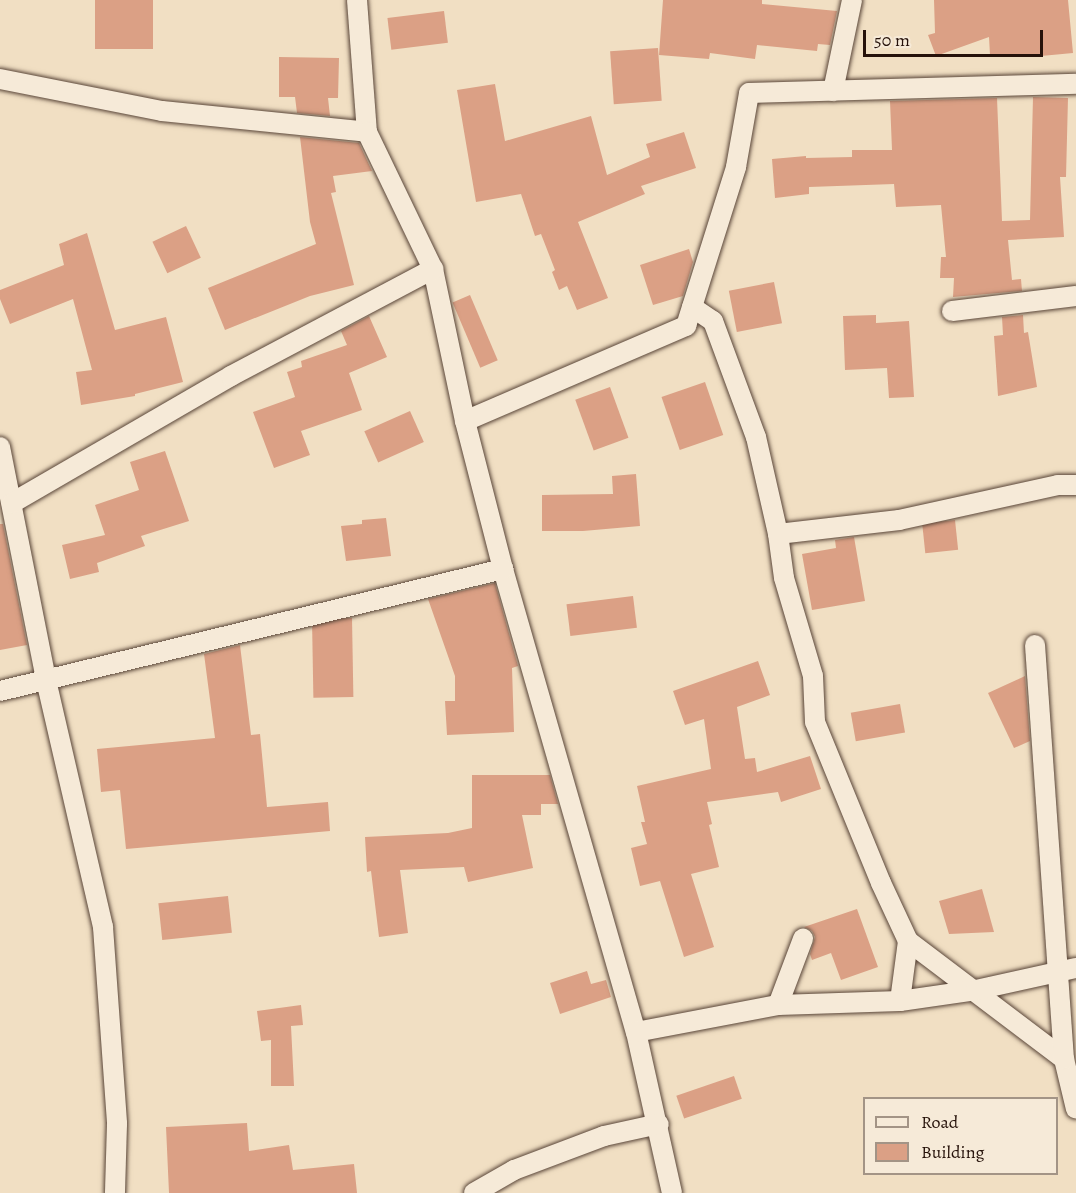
<!DOCTYPE html>
<style>
body{margin:0}
#map{position:relative;width:1076px;height:1193px;overflow:hidden;background:#f1dfc3;font-family:Alegreya,serif}
div>[style]{position:absolute}
.building>*{inset:0;background:#dba085;transform-origin:0 0}
.roads{filter:drop-shadow(0 0 2px #594538) drop-shadow(0 0 2px #594538)}
.minor>*{height:20px;margin:-10px;padding:0 10px;transform-origin:10px;border-radius:10px;background:#f6ead8}
span{translate:-50% -50%;white-space:nowrap;text-align:center;line-height:1.15;-webkit-text-stroke:4.5px #f6ead8;paint-order:stroke}
.legend{position:absolute;left:863px;top:1097px;width:195px;height:78px;box-sizing:border-box;background:#f6ead8;border:2px solid #a39486;margin:0;padding:8px 10px;list-style:none;font-size:18px;color:#26120a}
.legend li{display:flex;align-items:center;gap:12px;height:30px}
.legend b{width:30px;border:2px solid #a39486}
.scale{position:absolute;left:863px;top:30px;width:180px;height:27px;box-sizing:border-box;border:3px solid #26120a;border-top:0;padding-left:8px;font-size:18px;line-height:21px;white-space:nowrap;color:#26120a;-webkit-text-stroke:4px #f6ead8;paint-order:stroke}
</style>
<div id="map">
<div class="building">
<i style="left:95px;top:0;width:58px;height:49px"></i>
<i style="clip-path:polygon(663px 0,762px 0,762px 4px,837px 11px,830px 45px,818px 44px,817px 51px,757px 45px,755px 59px,710px 53px,709px 59px,659px 55px)"></i>
<i style="clip-path:polygon(934px 0,1068px 0,1073px 53px,1041px 56px,1040px 54px,990px 55px,989px 37px,936px 56px,928px 35px,935px 33px)"></i>
<i style="left:444px;top:11px;width:32px;height:57px;rotate:83deg"></i>
<i style="left:658px;top:48px;width:53px;height:48px;rotate:86deg"></i>
<i style="clip-path:polygon(279px 57px,339px 58px,338px 98px,328px 98px,330px 116px,297px 113px,295px 97px,279px 97px)"></i>
<i style="clip-path:polygon(495px 84px,505px 141px,591px 116px,607px 175px,650px 157px,646px 144px,684px 132px,696px 168px,641px 186px,645px 194px,578px 222px,608px 298px,577px 310px,567px 286px,559px 290px,552px 272px,555px 270px,541px 234px,535px 236px,521px 194px,476px 202px,457px 90px)"></i>
<i style="clip-path:polygon(1033px 97px,1068px 98px,1066px 177px,1060px 177px,1064px 237px,1008px 240px,1012px 280px,1021px 279px,1022px 291px,953px 297px,954px 278px,940px 278px,941px 257px,946px 257px,941px 205px,896px 207px,894px 184px,809px 187px,809px 194px,775px 198px,772px 159px,806px 156px,806px 158px,852px 157px,852px 150px,892px 150px,890px 101px,997px 98px,1002px 221px,1030px 220px)"></i>
<i style="clip-path:polygon(300px 137px,359px 143px,372px 171px,333px 176px,336px 192px,331px 193px,354px 285px,310px 296px,225px 330px,208px 288px,316px 244px,310px 222px)"></i>
<i style="left:186px;top:226px;width:35px;height:37px;rotate:65deg"></i>
<i style="clip-path:polygon(87px 233px,115px 330px,166px 317px,183px 382px,135px 394px,135px 396px,81px 405px,76px 372px,92px 370px,73px 299px,10px 324px,0 299px,0 290px,64px 265px,59px 244px)"></i>
<i style="clip-path:polygon(689px 249px,693px 262px,683px 296px,653px 305px,640px 265px)"></i>
<i style="left:774px;top:282px;width:42px;height:46px;rotate:79deg"></i>
<i style="left:470px;top:295px;width:71px;height:19px;rotate:67deg"></i>
<i style="clip-path:polygon(876px 315px,876px 323px,909px 321px,914px 397px,889px 398px,887px 368px,845px 370px,843px 316px)"></i>
<i style="clip-path:polygon(1023px 315px,1024px 333px,1028px 332px,1037px 387px,998px 396px,994px 336px,1003px 335px,1002px 317px)"></i>
<i style="clip-path:polygon(369px 316px,387px 357px,349px 373px,362px 410px,301px 431px,310px 455px,274px 468px,253px 412px,295px 397px,287px 372px,302px 367px,301px 361px,347px 345px,341px 331px)"></i>
<i style="left:705px;top:382px;width:56px;height:46px;rotate:71deg"></i>
<i style="left:610px;top:387px;width:54px;height:37px;rotate:70deg"></i>
<i style="left:410px;top:411px;width:34px;height:50px;rotate:66deg"></i>
<i style="clip-path:polygon(165px 451px,189px 521px,141px 536px,145px 546px,97px 563px,99px 572px,70px 579px,62px 545px,105px 535px,95px 505px,139px 490px,130px 462px)"></i>
<i style="clip-path:polygon(636px 474px,640px 526px,583px 531px,542px 531px,542px 495px,613px 494px,612px 476px)"></i>
<i style="clip-path:polygon(386px 518px,391px 556px,346px 561px,341px 526px,362px 524px,362px 520px)"></i>
<i style="left:955px;top:520px;width:30px;height:33px;rotate:84deg"></i>
<i style="clip-path:polygon(0 524px,3px 524px,27px 645px,0 650px)"></i>
<i style="clip-path:polygon(854px 537px,865px 601px,812px 610px,802px 554px,836px 548px,835px 540px)"></i>
<i style="clip-path:polygon(495px 583px,518px 666px,512px 668px,514px 732px,447px 735px,445px 701px,455px 701px,455px 676px,428px 599px)"></i>
<i style="left:633px;top:596px;width:32px;height:67px;rotate:83deg"></i>
<i style="left:352px;top:618px;width:79px;height:40px;rotate:89deg"></i>
<i style="clip-path:polygon(240px 645px,251px 735px,260px 734px,267px 807px,328px 802px,330px 831px,126px 849px,120px 790px,101px 792px,97px 749px,215px 738px,204px 654px)"></i>
<i style="clip-path:polygon(758px 661px,770px 695px,737px 707px,745px 759px,755px 758px,757px 772px,810px 756px,821px 789px,781px 802px,778px 792px,707px 802px,712px 824px,709px 825px,719px 867px,691px 874px,714px 947px,684px 957px,660px 881px,640px 886px,631px 848px,647px 844px,641px 822px,645px 822px,637px 786px,711px 769px,704px 719px,685px 725px,673px 691px)"></i>
<i style="clip-path:polygon(1025px 676px,1030px 741px,1014px 748px,988px 693px)"></i>
<i style="left:900px;top:704px;width:29px;height:50px;rotate:80deg"></i>
<i style="clip-path:polygon(472px 775px,550px 775px,558px 804px,541px 804px,541px 815px,522px 815px,533px 868px,468px 882px,464px 867px,400px 870px,408px 933px,379px 937px,371px 871px,367px 872px,365px 837px,448px 833px,472px 828px)"></i>
<i style="clip-path:polygon(982px 889px,994px 932px,949px 934px,939px 901px)"></i>
<i style="left:228px;top:896px;width:37px;height:70px;rotate:84deg"></i>
<i style="clip-path:polygon(857px 909px,878px 967px,841px 980px,831px 953px,812px 960px,810px 954px,815px 937px,812px 931px,804px 927px)"></i>
<i style="clip-path:polygon(587px 971px,591px 984px,606px 980px,611px 997px,560px 1014px,550px 983px)"></i>
<i style="clip-path:polygon(301px 1005px,303px 1025px,291px 1026px,294px 1086px,271px 1086px,271px 1040px,261px 1041px,257px 1011px)"></i>
<i style="left:734px;top:1076px;width:24px;height:61px;rotate:71deg"></i>
<i style="clip-path:polygon(247px 1123px,249px 1151px,289px 1145px,293px 1170px,354px 1164px,357px 1193px,169px 1193px,166px 1127px)"></i>
</div>
<div class="roads">
<div class="minor">
<i style="left:357px;top:0;width:132px;rotate:85.7deg"></i>
<i style="left:0;top:79px;width:165px;rotate:11.2deg"></i>
<i style="left:162px;top:111px;width:206px;rotate:5.8deg"></i>
<i style="left:367px;top:132px;width:152px;rotate:64.3deg"></i>
<i style="left:433px;top:269px;width:155px;rotate:78.1deg"></i>
<i style="left:465px;top:421px;width:153px;rotate:75.6deg"></i>
<i style="left:503px;top:569px;width:482px;rotate:74deg"></i>
<i style="left:636px;top:1032px;width:165px;rotate:77.4deg"></i>
<i style="left:833px;top:91px;width:93px;rotate:-78.2deg"></i>
<i style="left:692px;top:307px;width:25px;rotate:34deg"></i>
<i style="left:713px;top:321px;width:124px;rotate:69.7deg"></i>
<i style="left:756px;top:437px;width:99px;rotate:77.2deg"></i>
<i style="left:778px;top:534px;width:44px;rotate:82.2deg"></i>
<i style="left:784px;top:578px;width:102px;rotate:73.5deg"></i>
<i style="left:813px;top:676px;width:46px;rotate:87.5deg"></i>
<i style="left:815px;top:722px;width:174px;rotate:67.7deg"></i>
<i style="left:881px;top:883px;width:64px;rotate:65deg"></i>
<i style="left:908px;top:941px;width:196px;rotate:37.1deg"></i>
<i style="left:1064px;top:1059px;width:51px;rotate:76.5deg"></i>
<i style="left:952px;top:311px;width:125px;rotate:-6.9deg"></i>
<i style="left:465px;top:421px;width:241px;rotate:-23.3deg"></i>
<i style="left:686px;top:326px;width:167px;rotate:-72.5deg"></i>
<i style="left:736px;top:167px;width:75px;rotate:-80deg"></i>
<i style="left:749px;top:93px;width:327px;rotate:-1.6deg"></i>
<i style="left:0;top:447px;width:237px;rotate:78.8deg"></i>
<i style="left:46px;top:680px;width:253px;rotate:77deg"></i>
<i style="left:103px;top:927px;width:197px;rotate:85.9deg"></i>
<i style="left:117px;top:1124px;width:69px;rotate:91.7deg"></i>
<i style="left:12px;top:503px;width:253px;rotate:-30.1deg"></i>
<i style="left:231px;top:376px;width:229px;rotate:-27.9deg"></i>
<i style="left:778px;top:534px;width:122px;rotate:-6.6deg"></i>
<i style="left:899px;top:520px;width:163px;rotate:-12.4deg"></i>
<i style="left:1058px;top:485px;width:18px"></i>
<i style="left:1035px;top:645px;width:415px;rotate:86deg"></i>
<i style="left:0;top:691px;width:518px;rotate:-13.63deg"></i>
<i style="left:900px;top:1001px;width:61px;rotate:-82.4deg"></i>
<i style="left:778px;top:1005px;width:122px;rotate:-1.9deg"></i>
<i style="left:900px;top:1001px;width:77px;rotate:-8.2deg"></i>
<i style="left:976px;top:990px;width:102px;rotate:-12.4deg"></i>
<i style="left:636px;top:1032px;width:145px;rotate:-10.8deg"></i>
<i style="left:778px;top:1005px;width:71px;rotate:-69.3deg"></i>
<i style="left:474px;top:1193px;width:46px;rotate:-29.9deg"></i>
<i style="left:514px;top:1170px;width:96px;rotate:-20.7deg"></i>
<i style="left:604px;top:1136px;width:56px;rotate:-12.3deg"></i>
</div>
</div>
<ul class="legend">
<li><b style="height:8px;background:#f6ead8"></b>Road</li>
<li><b style="height:16px;background:#dba085"></b>Building</li>
</ul>
<div class="scale">50 m</div>
</div>
